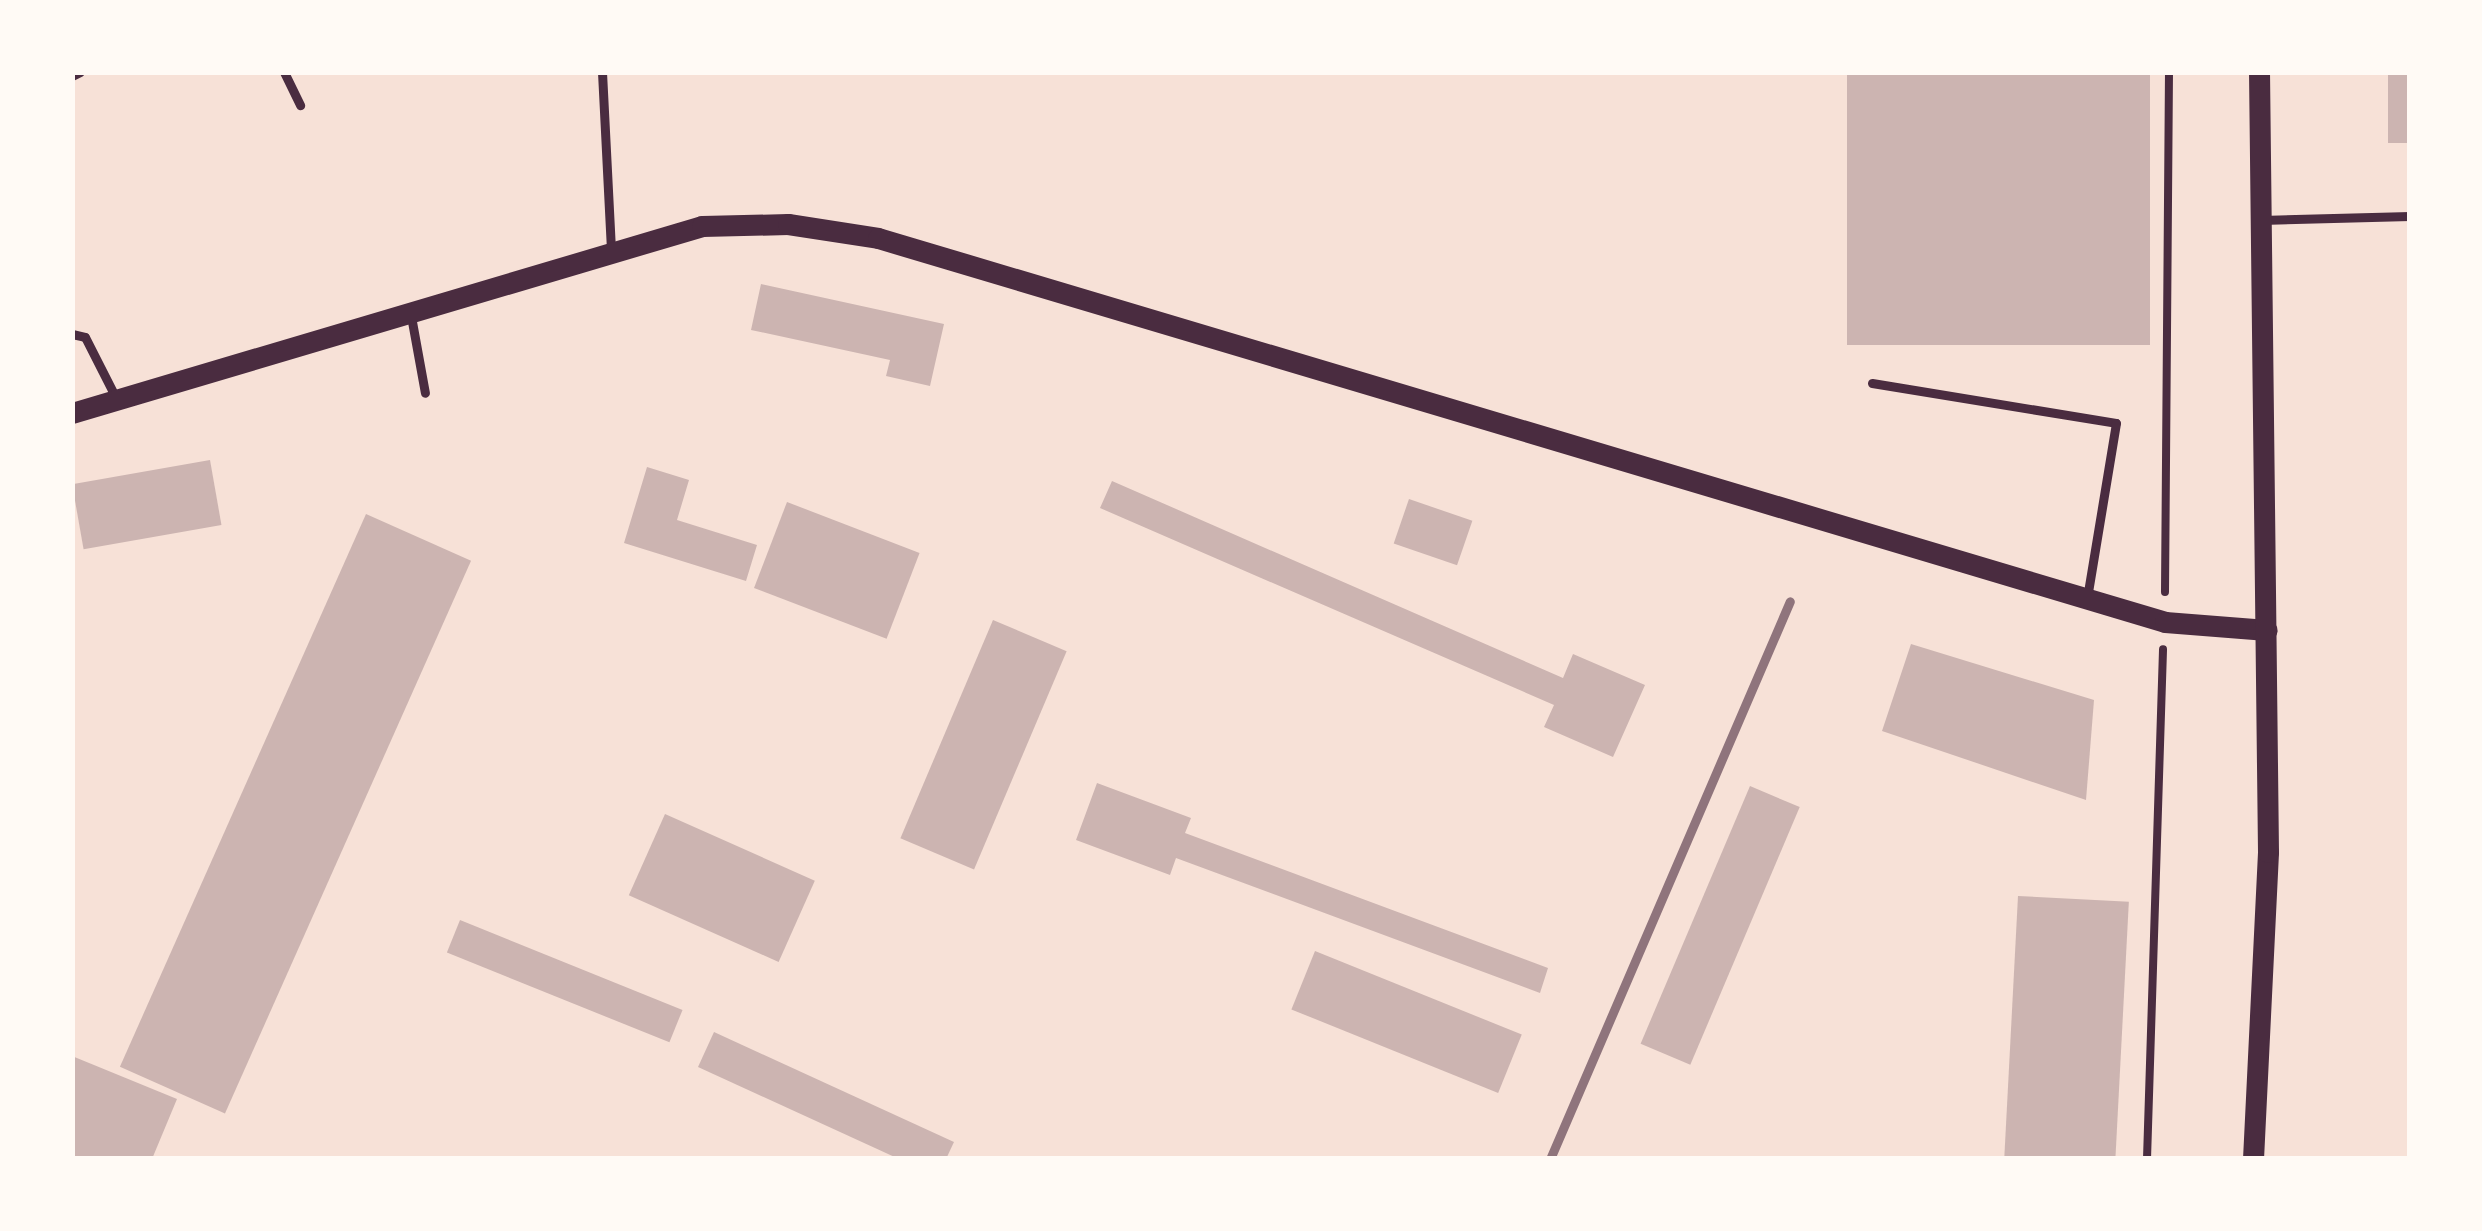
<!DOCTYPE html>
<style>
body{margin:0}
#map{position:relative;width:2482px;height:1231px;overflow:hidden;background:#f7e1d7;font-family:"Golos Text",sans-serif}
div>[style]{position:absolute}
.building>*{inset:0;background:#ccb4b1;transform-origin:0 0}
.path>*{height:8px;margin:-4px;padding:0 4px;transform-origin:4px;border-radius:4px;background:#4a2c40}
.service>*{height:9px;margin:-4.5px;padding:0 4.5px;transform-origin:4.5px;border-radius:4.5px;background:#4a2c40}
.tertiary>*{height:21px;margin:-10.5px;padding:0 10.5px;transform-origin:10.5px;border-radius:10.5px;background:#4a2c40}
.rail>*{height:9px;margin:-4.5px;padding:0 4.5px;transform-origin:4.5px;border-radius:4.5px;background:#8f747c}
span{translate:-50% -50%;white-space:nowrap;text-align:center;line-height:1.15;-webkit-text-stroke:9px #fffaf5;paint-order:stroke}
.frame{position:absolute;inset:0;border:75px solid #fffaf5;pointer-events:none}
</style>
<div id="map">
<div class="building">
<i style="left:1847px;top:72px;width:303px;height:273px"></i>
<i style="left:2388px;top:72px;width:22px;height:71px"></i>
<i style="clip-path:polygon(761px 284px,944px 324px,930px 386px,886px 376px,890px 360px,751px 330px)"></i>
<i style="left:210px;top:460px;width:66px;height:140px;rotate:80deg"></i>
<i style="clip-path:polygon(647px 467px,689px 480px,677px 520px,757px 545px,746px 581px,624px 543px)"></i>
<i style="clip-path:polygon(1112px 481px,1563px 678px,1573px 654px,1645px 685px,1613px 757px,1544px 727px,1554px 705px,1100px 508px)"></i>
<i style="left:1409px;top:499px;width:67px;height:47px;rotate:19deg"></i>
<i style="left:787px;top:502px;width:142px;height:92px;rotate:21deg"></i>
<i style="left:366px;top:514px;width:115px;height:605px;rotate:24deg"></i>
<i style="left:993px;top:620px;width:80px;height:237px;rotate:23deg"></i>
<i style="clip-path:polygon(1911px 644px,2094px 700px,2086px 800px,1882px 731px)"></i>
<i style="clip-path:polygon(1097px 783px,1191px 818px,1185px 833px,1548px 968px,1540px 993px,1176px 858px,1170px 875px,1076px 840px)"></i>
<i style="left:1750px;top:786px;width:54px;height:280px;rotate:23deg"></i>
<i style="left:665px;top:814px;width:164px;height:89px;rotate:24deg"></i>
<i style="left:2018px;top:896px;width:111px;height:263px;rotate:3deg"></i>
<i style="left:460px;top:920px;width:240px;height:35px;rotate:22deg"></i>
<i style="left:1315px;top:951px;width:223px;height:63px;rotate:22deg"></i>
<i style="clip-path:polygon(714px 1032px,954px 1142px,946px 1159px,899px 1159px,698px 1067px)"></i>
<i style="clip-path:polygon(72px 1056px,177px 1099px,152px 1159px,72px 1159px)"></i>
</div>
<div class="path">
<i style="left:2165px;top:592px;width:520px;rotate:-89.56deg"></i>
<i style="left:2147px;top:1159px;width:510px;rotate:-88.2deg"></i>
</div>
<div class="service">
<i style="left:284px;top:72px;width:37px;rotate:64deg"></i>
<i style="left:602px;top:72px;width:178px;rotate:87.1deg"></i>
<i style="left:72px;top:76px;width:9px;rotate:-27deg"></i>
<i style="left:2261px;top:220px;width:149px;rotate:-1.5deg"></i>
<i style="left:411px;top:316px;width:78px;rotate:79.7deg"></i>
<i style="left:72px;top:334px;width:13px;rotate:13deg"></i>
<i style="left:85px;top:337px;width:71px;rotate:63.1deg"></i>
<i style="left:1872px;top:383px;width:247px;rotate:9.3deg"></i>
<i style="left:2116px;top:423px;width:178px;rotate:99.4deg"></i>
</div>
<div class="tertiary">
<i style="left:72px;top:413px;width:657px;rotate:-16.53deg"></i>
<i style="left:702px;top:226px;width:86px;rotate:-1.3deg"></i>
<i style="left:788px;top:224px;width:91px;rotate:8.8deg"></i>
<i style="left:878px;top:238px;width:1343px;rotate:16.61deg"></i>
<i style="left:2165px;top:622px;width:102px;rotate:4.5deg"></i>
<i style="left:2253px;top:1159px;width:307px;rotate:-87.2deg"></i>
<i style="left:2268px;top:852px;width:780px;rotate:-90.66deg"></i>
</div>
<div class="rail">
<i style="left:1550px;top:1159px;width:607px;rotate:-66.73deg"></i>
</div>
<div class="frame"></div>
</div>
